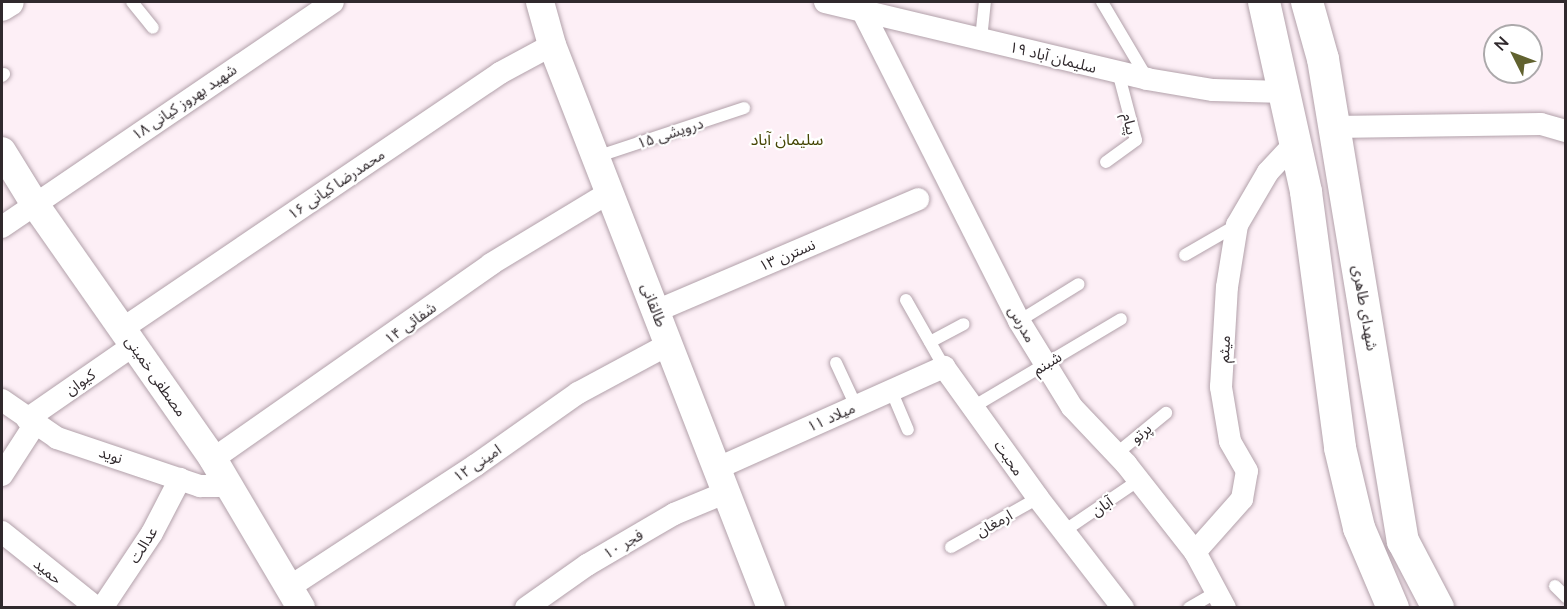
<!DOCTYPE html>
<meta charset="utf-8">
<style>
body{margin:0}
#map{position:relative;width:1567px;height:609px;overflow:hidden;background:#fdeff6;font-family:Lato,"Noto Sans Arabic",sans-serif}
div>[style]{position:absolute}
.roads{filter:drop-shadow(0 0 2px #b2a1aa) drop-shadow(0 0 2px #b2a1aa)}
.service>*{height:12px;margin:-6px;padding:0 6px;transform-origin:6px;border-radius:6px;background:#fff}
.minor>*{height:22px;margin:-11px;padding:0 11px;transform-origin:11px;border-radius:11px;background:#fff}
.tertiary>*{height:28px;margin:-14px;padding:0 14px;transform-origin:14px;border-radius:14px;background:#fff}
.secondary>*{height:32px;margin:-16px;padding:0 16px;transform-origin:16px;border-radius:16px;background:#fff}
span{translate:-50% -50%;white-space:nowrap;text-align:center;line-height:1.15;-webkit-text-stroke:4.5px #fff;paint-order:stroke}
.street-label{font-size:15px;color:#30292d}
.neighbourhood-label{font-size:16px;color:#454504}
.frame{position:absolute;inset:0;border:3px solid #30292d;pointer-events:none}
.north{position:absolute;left:1483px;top:24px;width:60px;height:60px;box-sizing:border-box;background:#fff;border:2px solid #aca9ab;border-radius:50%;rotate:312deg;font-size:16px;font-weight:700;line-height:24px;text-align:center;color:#30292d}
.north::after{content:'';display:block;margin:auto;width:21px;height:27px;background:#61622f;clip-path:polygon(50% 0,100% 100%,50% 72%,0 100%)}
</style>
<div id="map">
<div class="roads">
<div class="service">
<i style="left:132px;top:2px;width:33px;rotate:51deg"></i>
<i style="left:1102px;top:2px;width:88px;rotate:59.4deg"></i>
<i style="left:981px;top:39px;width:37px;rotate:-84deg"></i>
<i style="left:2px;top:76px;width:3px;rotate:-45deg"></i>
<i style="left:596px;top:157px;width:156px;rotate:-18.3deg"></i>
<i style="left:1106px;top:162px;width:37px;rotate:-36deg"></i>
<i style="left:1136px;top:140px;width:70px;rotate:-104.8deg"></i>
<i style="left:1185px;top:255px;width:60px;rotate:-30deg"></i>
<i style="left:906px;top:300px;width:77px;rotate:60.4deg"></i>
<i style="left:1019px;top:321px;width:70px;rotate:-31.7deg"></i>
<i style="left:930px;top:342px;width:38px;rotate:-28deg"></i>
<i style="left:836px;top:363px;width:47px;rotate:65.1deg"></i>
<i style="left:891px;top:390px;width:43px;rotate:67deg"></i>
<i style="left:973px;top:407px;width:172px;rotate:-30.7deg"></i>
<i style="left:1116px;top:454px;width:65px;rotate:-39.4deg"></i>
<i style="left:1064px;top:531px;width:91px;rotate:-34.2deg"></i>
<i style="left:951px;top:547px;width:100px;rotate:-29.4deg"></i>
<i style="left:1555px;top:586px;width:16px;rotate:45deg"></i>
<i style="left:1189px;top:608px;width:32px;rotate:-30deg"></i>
</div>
<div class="minor">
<i style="left:825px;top:2px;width:331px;rotate:13.4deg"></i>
<i style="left:1147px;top:79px;width:67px;rotate:9.5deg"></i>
<i style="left:1213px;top:90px;width:71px;rotate:1.6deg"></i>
<i style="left:863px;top:12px;width:346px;rotate:63.2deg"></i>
<i style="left:1019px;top:321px;width:101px;rotate:58.4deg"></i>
<i style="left:1072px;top:407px;width:79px;rotate:46.5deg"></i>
<i style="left:1126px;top:464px;width:112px;rotate:51.9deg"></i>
<i style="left:1195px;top:552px;width:64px;rotate:61.8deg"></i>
<i style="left:1334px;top:127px;width:207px;rotate:-0.8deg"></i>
<i style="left:1541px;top:124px;width:26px;rotate:16deg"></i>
<i style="left:2px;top:227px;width:400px;rotate:-34.2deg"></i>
<i style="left:656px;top:311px;width:285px;rotate:-23.1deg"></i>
<i style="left:122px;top:329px;width:457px;rotate:-34.1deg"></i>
<i style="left:500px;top:73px;width:59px;rotate:-28.3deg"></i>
<i style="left:2px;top:400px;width:67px;rotate:34.6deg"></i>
<i style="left:57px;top:438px;width:151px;rotate:18.6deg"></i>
<i style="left:200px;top:486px;width:29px"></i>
<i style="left:27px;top:419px;width:130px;rotate:-34.7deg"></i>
<i style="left:213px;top:459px;width:340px;rotate:-35deg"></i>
<i style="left:491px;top:264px;width:139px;rotate:-31.2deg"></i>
<i style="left:718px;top:468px;width:248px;rotate:-24.1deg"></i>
<i style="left:944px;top:367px;width:161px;rotate:54.3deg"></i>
<i style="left:1038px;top:498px;width:139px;rotate:52.3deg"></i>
<i style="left:2px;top:475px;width:61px;rotate:-57.1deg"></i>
<i style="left:2px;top:532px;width:122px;rotate:38.7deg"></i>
<i style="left:1195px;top:552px;width:71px;rotate:-48.4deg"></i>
<i style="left:1242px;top:499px;width:28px;rotate:-80deg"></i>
<i style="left:1247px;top:471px;width:34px;rotate:-120deg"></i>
<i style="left:1230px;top:441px;width:55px;rotate:-99.5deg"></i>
<i style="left:1221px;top:387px;width:100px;rotate:-86.6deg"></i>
<i style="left:1227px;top:287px;width:63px;rotate:-80.8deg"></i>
<i style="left:1237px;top:225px;width:61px;rotate:-59.7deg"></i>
<i style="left:1268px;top:172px;width:40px;rotate:-47deg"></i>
<i style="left:288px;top:588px;width:225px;rotate:-33.2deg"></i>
<i style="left:476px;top:465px;width:125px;rotate:-35.2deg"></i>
<i style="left:578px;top:393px;width:103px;rotate:-28.3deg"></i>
<i style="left:102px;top:608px;width:90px;rotate:-56.3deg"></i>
<i style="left:152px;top:533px;width:61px;rotate:-62.6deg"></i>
<i style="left:526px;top:608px;width:75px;rotate:-35.2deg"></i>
<i style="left:587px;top:565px;width:101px;rotate:-30.4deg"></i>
<i style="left:674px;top:514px;width:57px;rotate:-22.5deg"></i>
</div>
<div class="tertiary">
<i style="left:540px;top:2px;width:45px;rotate:74.4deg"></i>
<i style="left:552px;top:45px;width:604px;rotate:68.74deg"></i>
<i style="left:2px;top:7px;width:9px;rotate:-32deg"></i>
<i style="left:2px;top:151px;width:61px;rotate:58.4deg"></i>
<i style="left:34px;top:203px;width:312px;rotate:55deg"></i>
<i style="left:213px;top:459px;width:173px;rotate:59.4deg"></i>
</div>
<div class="secondary">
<i style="left:1264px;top:2px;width:195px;rotate:77.5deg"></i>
<i style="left:1306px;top:192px;width:258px;rotate:82.4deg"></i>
<i style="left:1340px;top:448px;width:82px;rotate:76.6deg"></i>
<i style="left:1359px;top:528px;width:87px;rotate:67deg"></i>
<i style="left:1307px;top:2px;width:59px;rotate:74.3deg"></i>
<i style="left:1323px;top:59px;width:489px;rotate:80.6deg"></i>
<i style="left:1403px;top:541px;width:76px;rotate:62.4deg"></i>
</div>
</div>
<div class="street-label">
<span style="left:1053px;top:57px;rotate:14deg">سلیمان آباد ۱۹</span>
<span style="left:184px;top:102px;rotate:-34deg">شهید بهروز کیانی ۱۸</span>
<span style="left:1130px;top:124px;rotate:78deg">پیام</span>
<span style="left:670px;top:133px;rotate:-18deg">درویشی ۱۵</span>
<span style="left:336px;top:184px;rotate:-34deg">محمدرضا کیانی ۱۶</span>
<span style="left:787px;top:255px;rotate:-23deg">نسترن ۱۳</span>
<span style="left:654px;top:305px;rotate:69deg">طالقانی</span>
<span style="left:1365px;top:308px;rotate:80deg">شهدای طاهری</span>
<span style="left:410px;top:323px;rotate:-36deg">شفائی ۱۴</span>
<span style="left:1022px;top:324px;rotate:60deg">مدرس</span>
<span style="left:1224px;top:349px;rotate:-87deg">میثم</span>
<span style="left:1047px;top:363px;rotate:-31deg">شبنم</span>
<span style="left:156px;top:376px;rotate:55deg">مصطفی خمینی</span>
<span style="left:80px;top:382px;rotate:-35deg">کیوان</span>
<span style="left:831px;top:417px;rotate:-24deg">میلاد ۱۱</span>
<span style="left:1141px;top:433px;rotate:-39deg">پرتو</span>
<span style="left:111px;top:455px;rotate:19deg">نوید</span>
<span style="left:1009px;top:458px;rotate:55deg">محبت</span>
<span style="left:477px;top:463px;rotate:-34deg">امینی ۱۲</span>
<span style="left:1102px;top:506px;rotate:-34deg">آبان</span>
<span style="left:994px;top:523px;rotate:-29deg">ارمغان</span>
<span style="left:623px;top:544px;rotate:-30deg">فجر ۱۰</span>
<span style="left:143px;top:545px;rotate:-58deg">عدالت</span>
<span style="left:48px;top:571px;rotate:39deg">حمید</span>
</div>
<div class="neighbourhood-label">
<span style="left:787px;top:139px">سلیمان آباد</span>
</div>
<div class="frame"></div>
<div class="north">N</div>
</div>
